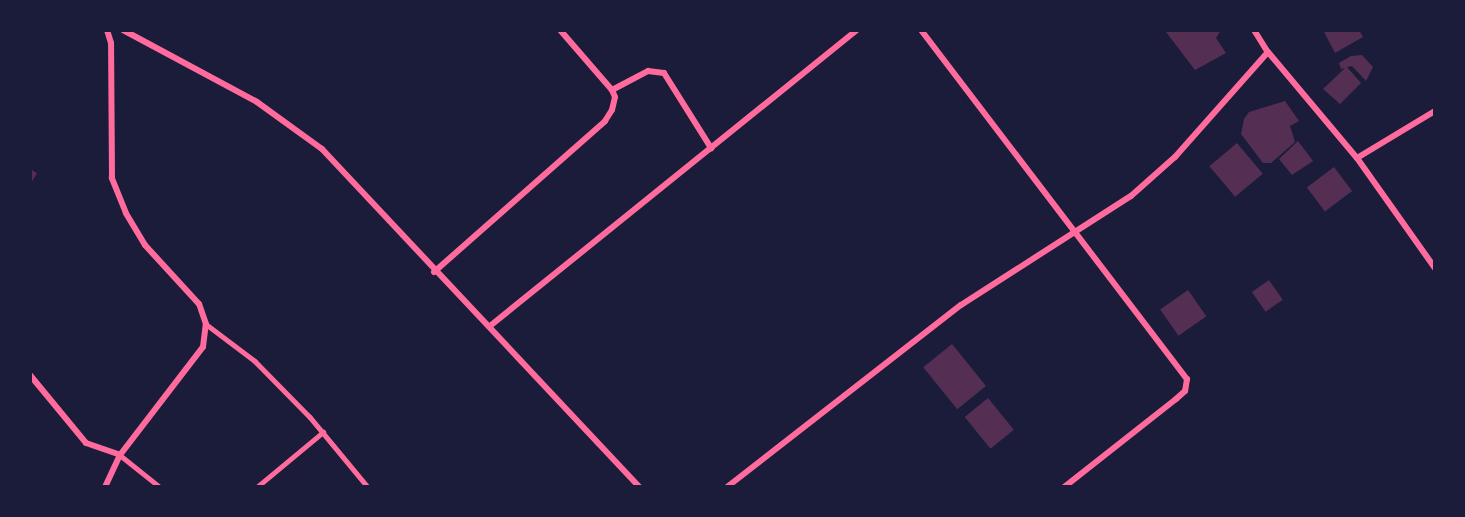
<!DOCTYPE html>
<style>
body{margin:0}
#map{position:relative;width:1465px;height:517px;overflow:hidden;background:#1b1b3a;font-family:"Fira Sans Condensed",sans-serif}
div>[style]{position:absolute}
.building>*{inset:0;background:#542f53;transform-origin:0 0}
.service>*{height:4.5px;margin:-2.25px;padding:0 2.25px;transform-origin:2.25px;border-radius:2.25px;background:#ff6b9d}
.minor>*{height:6px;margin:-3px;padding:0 3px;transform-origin:3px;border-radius:3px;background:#ff6b9d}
span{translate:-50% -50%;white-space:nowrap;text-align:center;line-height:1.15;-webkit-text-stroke:4.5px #1b1b3a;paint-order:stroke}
.frame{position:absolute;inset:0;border:32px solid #1b1b3a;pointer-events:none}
</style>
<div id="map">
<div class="building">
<i style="clip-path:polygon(1168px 30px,1221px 30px,1216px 38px,1226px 53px,1195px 70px,1166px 32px)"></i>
<i style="clip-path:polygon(1323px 30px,1359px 30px,1363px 37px,1335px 53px)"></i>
<i style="clip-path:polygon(1362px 55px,1373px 67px,1366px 81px,1352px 66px,1347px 67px,1361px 83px,1340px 104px,1323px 89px,1345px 68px,1341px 69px,1339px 63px,1351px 56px)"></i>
<i style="clip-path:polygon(1285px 101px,1299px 121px,1290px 126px,1295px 142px,1271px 163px,1263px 163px,1241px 134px,1244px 119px,1249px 112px)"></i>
<i style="clip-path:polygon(1298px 141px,1313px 161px,1292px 175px,1279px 159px)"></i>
<i style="left:1237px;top:143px;width:40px;height:36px;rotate:50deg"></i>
<i style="left:1334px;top:167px;width:30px;height:34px;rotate:53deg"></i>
<i style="clip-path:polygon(30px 169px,37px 173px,30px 185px)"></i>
<i style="left:1269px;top:280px;width:24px;height:21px;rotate:55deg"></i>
<i style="left:1188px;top:290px;width:32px;height:34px;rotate:55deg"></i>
<i style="left:952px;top:344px;width:54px;height:37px;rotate:51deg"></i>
<i style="left:988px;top:398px;width:41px;height:30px;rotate:51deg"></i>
</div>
<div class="service">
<i style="left:206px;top:324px;width:61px;rotate:37.1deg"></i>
<i style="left:255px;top:361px;width:78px;rotate:45.5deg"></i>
<i style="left:310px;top:417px;width:91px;rotate:50.4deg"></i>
<i style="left:120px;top:455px;width:51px;rotate:38.7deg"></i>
<i style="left:257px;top:487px;width:86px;rotate:-39.8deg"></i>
</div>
<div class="minor">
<i style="left:123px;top:30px;width:152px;rotate:28.2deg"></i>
<i style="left:257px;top:102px;width:80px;rotate:35.9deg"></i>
<i style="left:322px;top:149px;width:463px;rotate:46.8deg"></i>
<i style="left:921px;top:30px;width:439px;rotate:52.7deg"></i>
<i style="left:1187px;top:379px;width:12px;rotate:99deg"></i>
<i style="left:1185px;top:391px;width:12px;rotate:138deg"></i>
<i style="left:1176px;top:399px;width:142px;rotate:141.8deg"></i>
<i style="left:1254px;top:30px;width:26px;rotate:58deg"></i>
<i style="left:1268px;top:52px;width:138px;rotate:50deg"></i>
<i style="left:1357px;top:158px;width:135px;rotate:54.7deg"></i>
<i style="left:612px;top:90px;width:41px;rotate:-27.8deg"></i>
<i style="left:648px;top:71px;width:16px;rotate:7deg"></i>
<i style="left:664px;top:73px;width:89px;rotate:57.9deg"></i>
<i style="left:1357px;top:158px;width:91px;rotate:-31.1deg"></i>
<i style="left:434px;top:272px;width:228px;rotate:-41.4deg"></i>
<i style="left:605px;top:121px;width:13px;rotate:-58deg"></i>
<i style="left:612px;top:110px;width:13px;rotate:-77deg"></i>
<i style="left:615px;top:97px;width:8px;rotate:-113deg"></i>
<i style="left:612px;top:90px;width:79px;rotate:-130.9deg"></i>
<i style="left:490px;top:326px;width:471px;rotate:-38.9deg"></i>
<i style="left:30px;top:375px;width:88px;rotate:50.5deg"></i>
<i style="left:86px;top:443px;width:36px;rotate:19deg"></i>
<i style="left:105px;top:487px;width:35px;rotate:-65deg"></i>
<i style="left:120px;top:455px;width:136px;rotate:-52.5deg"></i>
<i style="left:203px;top:347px;width:23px;rotate:-83deg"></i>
<i style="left:206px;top:324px;width:21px;rotate:-109deg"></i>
<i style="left:199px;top:304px;width:80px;rotate:-132.5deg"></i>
<i style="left:145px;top:245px;width:37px;rotate:-121deg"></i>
<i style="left:126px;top:213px;width:38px;rotate:-112deg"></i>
<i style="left:112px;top:178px;width:135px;rotate:-90.4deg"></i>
<i style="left:111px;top:43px;width:14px;rotate:-107deg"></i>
<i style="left:727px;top:487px;width:296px;rotate:-37.9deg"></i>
<i style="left:961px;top:305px;width:202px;rotate:-32.7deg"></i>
<i style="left:1131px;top:196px;width:59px;rotate:-41.6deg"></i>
<i style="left:1175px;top:157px;width:140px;rotate:-48.5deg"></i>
</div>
<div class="frame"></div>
</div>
